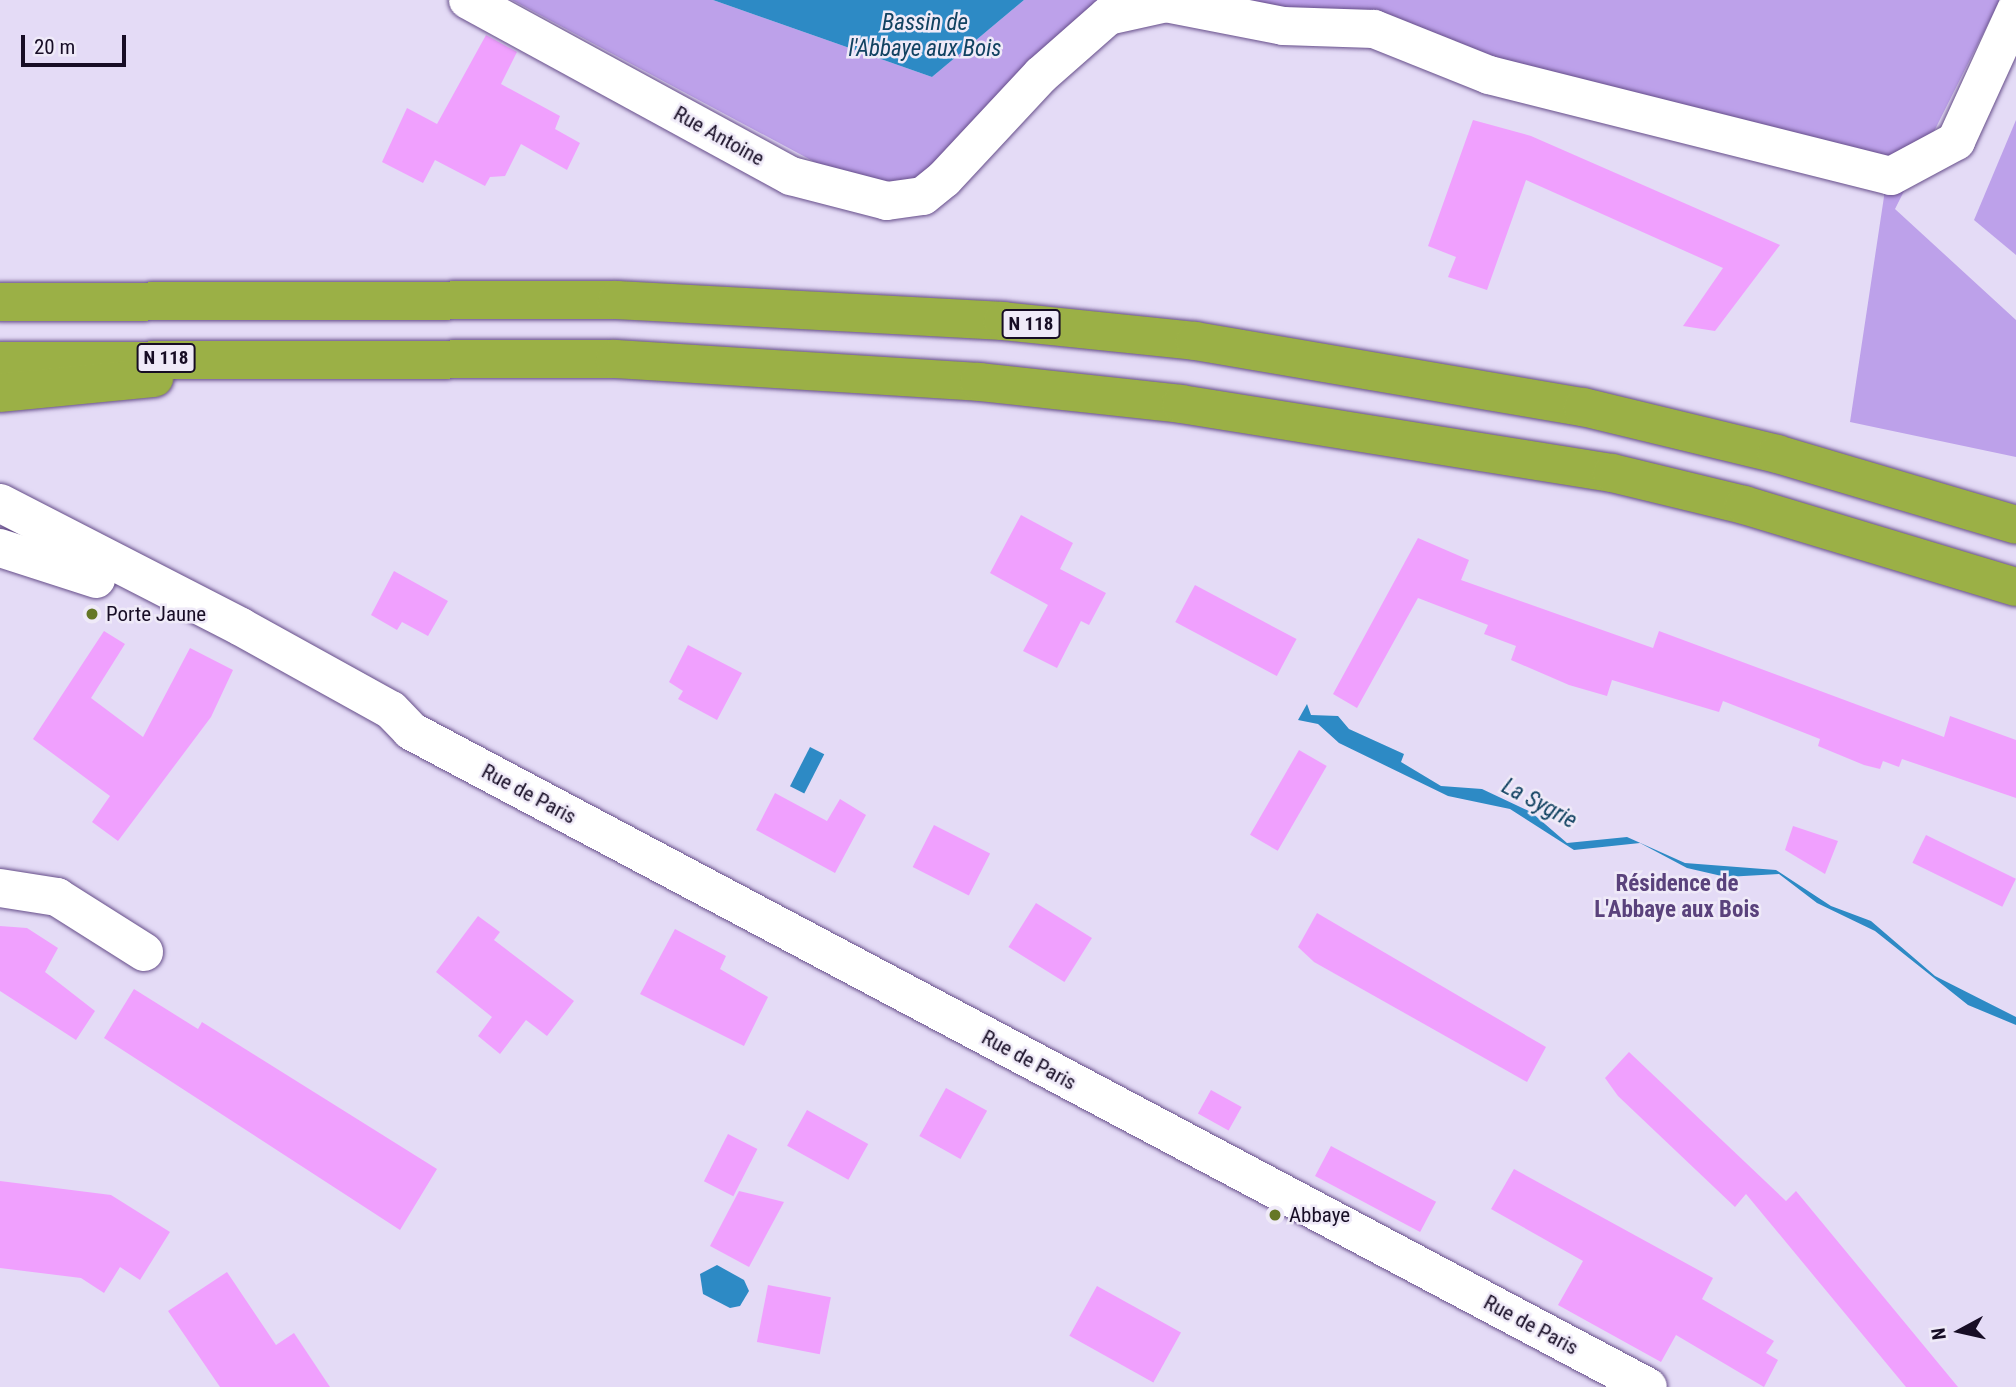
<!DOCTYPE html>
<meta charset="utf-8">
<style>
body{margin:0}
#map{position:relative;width:2016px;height:1387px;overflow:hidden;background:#e4dbf6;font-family:"Roboto Condensed",sans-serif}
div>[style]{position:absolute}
.green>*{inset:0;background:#bda1ea}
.water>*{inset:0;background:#2d8ac5;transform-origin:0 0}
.building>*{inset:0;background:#f0a0fe;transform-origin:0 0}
.roads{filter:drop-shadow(0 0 2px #654d89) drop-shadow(0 0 2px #654d89)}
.minor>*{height:38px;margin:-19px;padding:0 19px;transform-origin:19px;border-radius:19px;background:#fff}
.tertiary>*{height:38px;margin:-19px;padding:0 19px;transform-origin:19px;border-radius:19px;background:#fff}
.trunk>*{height:38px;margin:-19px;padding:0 19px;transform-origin:19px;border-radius:19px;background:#9bb046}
.dots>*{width:19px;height:19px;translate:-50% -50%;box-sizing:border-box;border:4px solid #efeaf8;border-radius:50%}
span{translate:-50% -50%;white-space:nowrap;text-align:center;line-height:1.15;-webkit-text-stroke:5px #efeaf8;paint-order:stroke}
.shield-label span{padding:2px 5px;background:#efeaf8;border:2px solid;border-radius:5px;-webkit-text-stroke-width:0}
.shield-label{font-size:19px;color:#170d25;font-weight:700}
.street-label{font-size:21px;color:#170d25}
.poi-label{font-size:21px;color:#170d25}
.left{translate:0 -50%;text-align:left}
.water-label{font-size:23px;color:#114261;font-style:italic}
.neighbourhood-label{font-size:23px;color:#5a427c;font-weight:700}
.north{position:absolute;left:1925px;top:1296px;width:70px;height:70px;-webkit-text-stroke:5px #efeaf8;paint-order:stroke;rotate:262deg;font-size:19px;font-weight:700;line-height:28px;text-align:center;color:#170d25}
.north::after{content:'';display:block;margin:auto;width:24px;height:32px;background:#170d25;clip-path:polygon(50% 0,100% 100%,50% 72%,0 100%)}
.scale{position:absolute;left:21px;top:35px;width:105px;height:32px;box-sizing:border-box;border:4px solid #170d25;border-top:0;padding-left:9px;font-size:21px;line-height:24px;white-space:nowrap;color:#170d25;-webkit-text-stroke:5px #efeaf8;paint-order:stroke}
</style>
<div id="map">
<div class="green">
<i style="clip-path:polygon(512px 0,713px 0,932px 77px,1024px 0,1110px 0,916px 181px,865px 189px)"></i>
<i style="clip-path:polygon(1234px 0,2000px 0,1895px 209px,2016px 320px,2016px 457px,1850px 422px,1890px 157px)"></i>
<i style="clip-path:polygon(2016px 120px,2016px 255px,1974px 220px)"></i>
</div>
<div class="water">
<i style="clip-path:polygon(713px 0,1024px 0,932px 77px)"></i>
<i style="clip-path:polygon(1307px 704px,1311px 715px,1338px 716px,1349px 729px,1404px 754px,1401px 762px,1441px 786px,1482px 789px,1531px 812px,1567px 843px,1627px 837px,1685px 863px,1776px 870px,1831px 906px,1871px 921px,1935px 976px,2016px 1017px,2016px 1025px,1968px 1005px,1875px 931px,1817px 903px,1779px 874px,1726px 877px,1687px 868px,1640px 843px,1574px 850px,1510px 809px,1448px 796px,1339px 743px,1318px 724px,1298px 720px)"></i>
<i style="left:810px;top:747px;width:16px;height:44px;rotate:27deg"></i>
<i style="clip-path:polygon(717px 1265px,744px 1280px,749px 1291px,740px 1306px,730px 1308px,703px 1294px,700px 1274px)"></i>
</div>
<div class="building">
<i style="clip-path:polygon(486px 35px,517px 52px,501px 84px,560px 116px,555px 129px,580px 143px,567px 170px,521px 144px,505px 176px,490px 177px,485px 186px,435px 160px,423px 183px,382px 162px,407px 108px,437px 124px)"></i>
<i style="clip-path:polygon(1473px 120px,1531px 136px,1780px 245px,1715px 331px,1683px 326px,1723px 268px,1526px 180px,1487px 290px,1448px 277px,1456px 257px,1428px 246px)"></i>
<i style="clip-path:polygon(1021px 515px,1073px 543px,1060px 569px,1106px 593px,1089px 625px,1081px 621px,1057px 668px,1023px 651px,1048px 605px,990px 573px)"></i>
<i style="clip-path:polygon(1418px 538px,1469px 560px,1461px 580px,1653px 648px,1659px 631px,1944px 737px,1950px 716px,2016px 740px,2016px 798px,1902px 759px,1899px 767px,1883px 761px,1880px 769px,1864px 765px,1818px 746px,1820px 739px,1723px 701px,1719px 712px,1612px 680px,1607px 696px,1569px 685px,1511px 660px,1516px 646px,1484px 634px,1488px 625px,1418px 598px,1357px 708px,1333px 694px)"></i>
<i style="clip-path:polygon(394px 571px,448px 601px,428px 636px,402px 622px,397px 630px,371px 615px)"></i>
<i style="left:1195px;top:585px;width:115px;height:42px;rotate:28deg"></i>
<i style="clip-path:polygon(104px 631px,125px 644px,91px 698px,143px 737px,190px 648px,233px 670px,211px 717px,118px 841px,92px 822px,110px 796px,33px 739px)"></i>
<i style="clip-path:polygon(688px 645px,742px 673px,717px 720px,678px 699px,683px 691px,669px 682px)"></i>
<i style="left:1299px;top:750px;width:32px;height:98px;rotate:30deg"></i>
<i style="clip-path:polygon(775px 793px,827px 821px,840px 799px,866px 815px,835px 873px,756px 830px)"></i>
<i style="left:934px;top:825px;width:63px;height:47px;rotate:27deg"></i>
<i style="clip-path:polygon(1793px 826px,1838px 841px,1825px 874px,1785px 850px)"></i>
<i style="left:1926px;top:835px;width:100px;height:31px;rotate:26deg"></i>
<i style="left:1036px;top:903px;width:66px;height:52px;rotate:32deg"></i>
<i style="clip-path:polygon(1317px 913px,1546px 1047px,1527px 1082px,1314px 962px,1298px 947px)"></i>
<i style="clip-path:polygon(478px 916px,500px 932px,494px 940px,574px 1001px,547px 1036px,526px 1020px,500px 1054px,478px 1036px,492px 1017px,436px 972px)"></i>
<i style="clip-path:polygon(0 926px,27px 928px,58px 948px,45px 972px,95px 1011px,76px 1040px,0 991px)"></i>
<i style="clip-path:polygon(675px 929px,726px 956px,720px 969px,768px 997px,744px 1046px,640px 994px)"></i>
<i style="clip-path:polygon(134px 989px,198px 1029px,202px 1022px,437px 1169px,400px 1230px,104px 1038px)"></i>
<i style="clip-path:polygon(1629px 1052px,1786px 1201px,1796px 1191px,1958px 1387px,1906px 1387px,1746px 1194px,1735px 1207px,1618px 1096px,1605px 1078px)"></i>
<i style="left:946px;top:1088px;width:47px;height:55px;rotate:29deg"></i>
<i style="left:1211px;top:1090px;width:35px;height:27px;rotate:29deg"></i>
<i style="left:807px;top:1110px;width:70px;height:41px;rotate:29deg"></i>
<i style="left:728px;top:1134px;width:33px;height:53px;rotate:27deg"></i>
<i style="left:1331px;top:1146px;width:119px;height:34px;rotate:28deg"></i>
<i style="clip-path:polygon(1514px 1169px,1713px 1278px,1702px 1299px,1774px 1341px,1766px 1353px,1778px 1360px,1764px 1387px,1676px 1335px,1661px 1362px,1558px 1305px,1583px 1261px,1491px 1209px)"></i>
<i style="clip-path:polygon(0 1181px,111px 1195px,170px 1232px,140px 1280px,120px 1267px,104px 1293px,81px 1278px,0 1268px)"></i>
<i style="clip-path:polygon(739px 1191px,784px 1202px,749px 1267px,710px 1246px)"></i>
<i style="clip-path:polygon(227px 1272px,276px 1345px,294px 1333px,330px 1387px,220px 1387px,168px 1311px)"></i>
<i style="left:768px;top:1285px;width:64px;height:58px;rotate:11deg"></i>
<i style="left:1097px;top:1286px;width:96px;height:57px;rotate:29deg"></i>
</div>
<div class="roads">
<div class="minor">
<i style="left:468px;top:0;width:368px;rotate:28.6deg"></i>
<i style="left:791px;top:176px;width:99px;rotate:14.6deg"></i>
<i style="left:887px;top:201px;width:36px;rotate:-8deg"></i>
<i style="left:923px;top:196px;width:27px;rotate:-39deg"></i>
<i style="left:944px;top:179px;width:142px;rotate:-47deg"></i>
<i style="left:1041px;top:75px;width:89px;rotate:-41.4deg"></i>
<i style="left:1108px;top:16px;width:59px;rotate:-12.6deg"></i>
<i style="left:1166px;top:3px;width:119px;rotate:11.1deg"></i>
<i style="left:1283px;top:26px;width:91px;rotate:1.9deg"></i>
<i style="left:1374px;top:29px;width:124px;rotate:21.8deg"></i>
<i style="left:1489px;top:75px;width:414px;rotate:14.1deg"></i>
<i style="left:1891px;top:176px;width:74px;rotate:-28.3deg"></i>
<i style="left:1956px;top:141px;width:144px;rotate:-65.4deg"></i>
<i style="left:0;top:888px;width:58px;rotate:9deg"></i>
<i style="left:57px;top:897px;width:103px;rotate:32.3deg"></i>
</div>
<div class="tertiary">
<i style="left:0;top:503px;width:271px;rotate:27.2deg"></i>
<i style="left:241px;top:627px;width:171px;rotate:29deg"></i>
<i style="left:391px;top:710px;width:29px;rotate:46deg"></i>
<i style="left:411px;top:731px;width:1400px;rotate:27.94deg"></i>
<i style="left:0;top:548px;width:101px;rotate:17.9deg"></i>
</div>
<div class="trunk">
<i style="left:0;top:302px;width:617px;rotate:-0.19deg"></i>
<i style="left:617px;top:300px;width:387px;rotate:3.1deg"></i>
<i style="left:1003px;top:321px;width:193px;rotate:5.9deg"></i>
<i style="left:1195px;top:341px;width:394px;rotate:9.7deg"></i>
<i style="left:1583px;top:407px;width:200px;rotate:13.6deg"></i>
<i style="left:1777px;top:454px;width:249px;rotate:16.5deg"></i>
<i style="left:0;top:361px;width:615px;rotate:-0.19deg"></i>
<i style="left:615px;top:359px;width:365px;rotate:3.6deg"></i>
<i style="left:979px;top:382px;width:203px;rotate:6.2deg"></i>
<i style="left:1181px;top:404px;width:436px;rotate:9.1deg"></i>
<i style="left:1612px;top:473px;width:136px;rotate:13.6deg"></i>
<i style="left:1744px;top:505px;width:284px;rotate:16.8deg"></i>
<i style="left:0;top:393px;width:155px;rotate:-5.6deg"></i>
</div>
</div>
<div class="dots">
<i style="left:92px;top:614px;background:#657726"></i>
<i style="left:1275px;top:1215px;background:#657726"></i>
</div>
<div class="shield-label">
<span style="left:1031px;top:324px">N 118</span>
<span style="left:166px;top:358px">N 118</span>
</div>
<div class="street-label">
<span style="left:719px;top:136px;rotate:29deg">Rue Antoine</span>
<span style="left:529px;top:794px;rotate:28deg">Rue de Paris</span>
<span style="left:1029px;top:1060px;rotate:28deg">Rue de Paris</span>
<span style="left:1531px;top:1325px;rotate:28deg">Rue de Paris</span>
</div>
<div class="poi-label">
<span class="left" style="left:106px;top:614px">Porte Jaune</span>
<span class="left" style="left:1289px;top:1215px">Abbaye</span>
</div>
<div class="water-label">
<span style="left:925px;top:36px">Bassin de<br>l'Abbaye aux Bois</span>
<span style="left:1539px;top:804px;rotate:28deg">La Sygrie</span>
</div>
<div class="neighbourhood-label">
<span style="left:1677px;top:897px">Résidence de<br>L'Abbaye aux Bois</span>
</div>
<div class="north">N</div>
<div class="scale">20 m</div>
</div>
